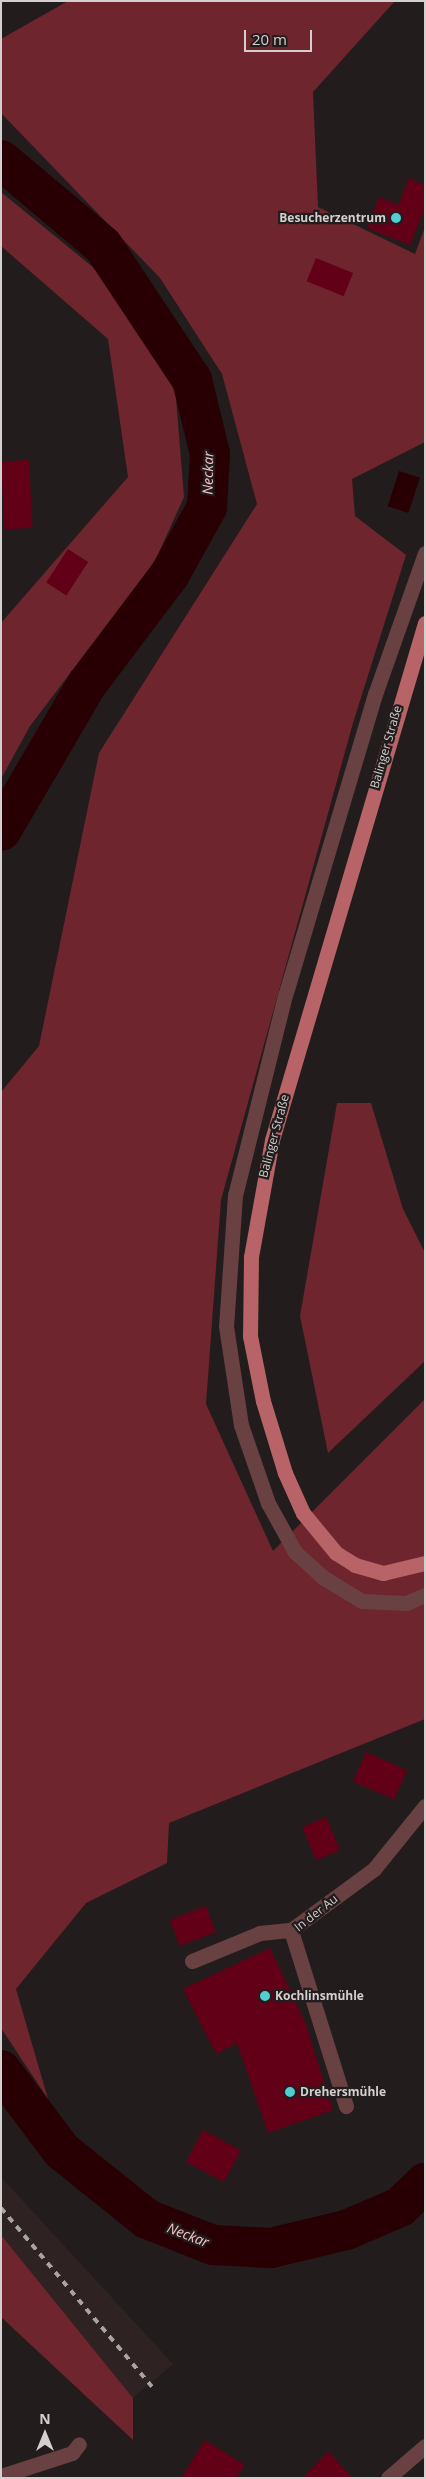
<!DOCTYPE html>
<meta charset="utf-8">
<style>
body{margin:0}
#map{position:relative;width:426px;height:2479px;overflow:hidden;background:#221c1c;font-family:"Open Sans",sans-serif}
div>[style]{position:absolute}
.built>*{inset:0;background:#2f2222}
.green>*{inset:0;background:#6f252d}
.water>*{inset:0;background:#280004;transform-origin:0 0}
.river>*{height:40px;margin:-20px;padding:0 20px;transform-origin:20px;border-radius:20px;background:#280004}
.building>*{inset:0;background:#620018;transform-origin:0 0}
.minor>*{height:15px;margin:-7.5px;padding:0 7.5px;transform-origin:7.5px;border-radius:7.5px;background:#6a4143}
.major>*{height:15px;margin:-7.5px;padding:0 7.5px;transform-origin:7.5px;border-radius:7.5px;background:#b76367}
.rail>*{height:4px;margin-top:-2px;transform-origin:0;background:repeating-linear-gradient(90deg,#a8a4a4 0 6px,transparent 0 12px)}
.dots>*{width:14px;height:14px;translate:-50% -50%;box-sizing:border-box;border:2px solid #221c1c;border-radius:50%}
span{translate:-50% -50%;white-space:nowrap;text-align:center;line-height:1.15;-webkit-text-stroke:4.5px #221c1c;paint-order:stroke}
.poi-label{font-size:12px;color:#d4d0d0;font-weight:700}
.right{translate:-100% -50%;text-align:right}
.left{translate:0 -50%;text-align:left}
.street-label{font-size:12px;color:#d4d0d0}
.water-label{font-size:14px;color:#fbc4c5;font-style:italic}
.frame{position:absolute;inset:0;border:2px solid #d4d0d0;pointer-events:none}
.north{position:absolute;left:20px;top:2409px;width:50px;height:50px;-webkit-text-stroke:4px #221c1c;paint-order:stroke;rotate:0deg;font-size:14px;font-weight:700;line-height:20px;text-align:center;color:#d4d0d0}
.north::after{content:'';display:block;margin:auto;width:18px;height:22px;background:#d4d0d0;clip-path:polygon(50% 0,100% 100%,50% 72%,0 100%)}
.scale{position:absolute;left:244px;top:30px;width:68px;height:22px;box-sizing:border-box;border:2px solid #d4d0d0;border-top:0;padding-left:6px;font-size:15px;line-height:18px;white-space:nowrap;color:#d4d0d0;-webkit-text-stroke:4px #221c1c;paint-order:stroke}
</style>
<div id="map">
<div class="built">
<i style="clip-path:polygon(1px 2177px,173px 2364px,133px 2398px,1px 2235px)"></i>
</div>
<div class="green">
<i style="clip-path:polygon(68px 1px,395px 1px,313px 92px,318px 207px,415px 254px,425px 227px,425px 442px,352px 479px,355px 516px,406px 555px,353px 723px,221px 1200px,206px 1404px,273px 1551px,425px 1399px,425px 1719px,169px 1823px,167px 1863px,86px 1903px,16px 1989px,48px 2099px,1px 2028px,1px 1092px,39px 1046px,99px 753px,257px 504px,222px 374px,160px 278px,1px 113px,1px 39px)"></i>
<i style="clip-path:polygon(1px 192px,100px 273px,175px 386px,184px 497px,154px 563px,30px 726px,1px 779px,1px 623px,128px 477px,108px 339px,1px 246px)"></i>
<i style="clip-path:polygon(337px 1103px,371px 1103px,403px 1209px,425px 1253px,425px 1361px,328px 1453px,300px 1316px)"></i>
<i style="clip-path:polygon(1px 2235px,133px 2398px,133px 2440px,1px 2317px)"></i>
</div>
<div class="water">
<i style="left:399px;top:471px;width:22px;height:37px;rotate:18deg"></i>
</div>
<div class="river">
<i style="left:1px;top:160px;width:133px;rotate:40.1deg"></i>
<i style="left:103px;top:246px;width:161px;rotate:56.4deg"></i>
<i style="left:192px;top:380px;width:76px;rotate:76.3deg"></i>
<i style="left:210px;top:454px;width:53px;rotate:93.2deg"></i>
<i style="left:207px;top:507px;width:77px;rotate:118.9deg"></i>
<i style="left:170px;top:574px;width:138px;rotate:127deg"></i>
<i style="left:87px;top:684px;width:170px;rotate:120.3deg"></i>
<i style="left:1px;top:2070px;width:101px;rotate:53deg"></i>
<i style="left:62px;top:2151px;width:109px;rotate:38.7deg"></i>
<i style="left:147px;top:2219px;width:71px;rotate:21.5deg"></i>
<i style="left:213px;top:2245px;width:58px;rotate:3deg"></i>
<i style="left:271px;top:2248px;width:77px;rotate:-13.5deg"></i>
<i style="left:346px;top:2230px;width:59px;rotate:-23.1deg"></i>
<i style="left:400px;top:2207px;width:35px;rotate:-44deg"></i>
</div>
<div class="building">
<i style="clip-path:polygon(409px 178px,425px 185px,425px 208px,410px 245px,367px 228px,379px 197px,398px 205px)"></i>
<i style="left:316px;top:258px;width:40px;height:25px;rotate:22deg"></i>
<i style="left:29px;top:460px;width:68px;height:28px;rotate:87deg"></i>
<i style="left:68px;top:549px;width:24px;height:40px;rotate:33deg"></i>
<i style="left:366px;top:1752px;width:45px;height:32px;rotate:24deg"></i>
<i style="left:326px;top:1817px;width:36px;height:26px;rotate:67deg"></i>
<i style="left:206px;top:1906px;width:28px;height:39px;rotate:69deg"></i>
<i style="clip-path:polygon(270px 1948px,305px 2022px,333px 2110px,268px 2133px,237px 2043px,216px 2054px,183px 1989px)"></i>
<i style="left:203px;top:2130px;width:43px;height:36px;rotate:28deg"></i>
<i style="clip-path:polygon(205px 2440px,245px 2465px,236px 2478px,181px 2478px)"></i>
<i style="clip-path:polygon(328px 2451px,353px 2478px,303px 2478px)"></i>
</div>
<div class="minor">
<i style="left:425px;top:553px;width:150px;rotate:109.5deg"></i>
<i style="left:375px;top:694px;width:314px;rotate:106.6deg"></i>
<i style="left:285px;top:995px;width:206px;rotate:104deg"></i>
<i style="left:235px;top:1195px;width:131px;rotate:93.9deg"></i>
<i style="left:226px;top:1326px;width:100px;rotate:81.4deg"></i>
<i style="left:241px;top:1425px;width:83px;rotate:70.9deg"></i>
<i style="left:268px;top:1503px;width:56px;rotate:61.1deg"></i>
<i style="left:295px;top:1552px;width:39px;rotate:42deg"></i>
<i style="left:324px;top:1578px;width:44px;rotate:31.2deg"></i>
<i style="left:362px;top:1601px;width:44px;rotate:2.6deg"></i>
<i style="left:406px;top:1603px;width:21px;rotate:-23deg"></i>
<i style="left:192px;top:1961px;width:74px;rotate:-22.4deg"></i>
<i style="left:260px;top:1933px;width:31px;rotate:-6deg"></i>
<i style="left:346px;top:2106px;width:184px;rotate:-107.4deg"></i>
<i style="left:291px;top:1930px;width:103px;rotate:-36.3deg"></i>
<i style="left:374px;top:1869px;width:81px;rotate:-51deg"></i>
<i style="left:1px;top:2476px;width:75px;rotate:-17.9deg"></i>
<i style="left:72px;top:2453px;width:11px;rotate:-52deg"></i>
<i style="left:388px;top:2478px;width:49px;rotate:-40.9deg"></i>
</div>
<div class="major">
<i style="left:425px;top:623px;width:539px;rotate:106.49deg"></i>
<i style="left:272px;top:1140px;width:119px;rotate:100.2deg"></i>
<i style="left:251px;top:1257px;width:79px;rotate:90.7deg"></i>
<i style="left:250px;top:1336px;width:66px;rotate:78.7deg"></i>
<i style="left:263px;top:1401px;width:75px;rotate:73deg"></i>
<i style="left:285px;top:1473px;width:44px;rotate:65.8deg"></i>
<i style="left:303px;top:1513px;width:52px;rotate:50.5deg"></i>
<i style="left:336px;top:1553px;width:22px;rotate:32deg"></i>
<i style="left:355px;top:1565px;width:29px;rotate:16deg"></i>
<i style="left:383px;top:1573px;width:43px;rotate:-13.4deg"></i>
</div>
<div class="rail">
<i style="left:1px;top:2208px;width:234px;rotate:49.8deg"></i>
</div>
<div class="dots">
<i style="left:396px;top:218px;background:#52cdd0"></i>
<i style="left:265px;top:1996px;background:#52cdd0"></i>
<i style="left:290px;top:2092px;background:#52cdd0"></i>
</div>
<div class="poi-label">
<span class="right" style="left:386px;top:218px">Besucherzentrum</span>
<span class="left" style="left:275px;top:1996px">Kochlinsmühle</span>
<span class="left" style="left:300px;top:2092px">Drehersmühle</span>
</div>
<div class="street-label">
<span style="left:386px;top:747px;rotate:-74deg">Balinger Straße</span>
<span style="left:274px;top:1136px;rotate:-75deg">Balinger Straße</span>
<span style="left:316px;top:1913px;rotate:-38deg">In der Au</span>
</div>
<div class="water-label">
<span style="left:208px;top:473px;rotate:-89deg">Neckar</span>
<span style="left:188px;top:2235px;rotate:21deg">Neckar</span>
</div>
<div class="frame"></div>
<div class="north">N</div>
<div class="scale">20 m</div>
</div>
